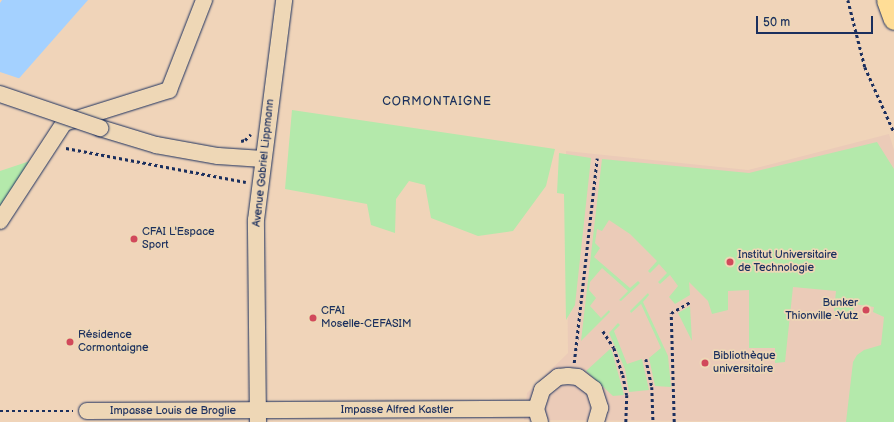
<!DOCTYPE html>
<meta charset="utf-8">
<style>
body{margin:0}
#map{position:relative;width:894px;height:422px;overflow:hidden;background:#f0d4b9;font-family:"Balsamiq Sans",sans-serif}
div>[style]{position:absolute}
.built>*{inset:0;background:#ebcbb8}
.green>*{inset:0;background:#b4e9ab}
.water>*{inset:0;background:#a4d1ff}
.pier>*{inset:0;background:#f0d4b9}
.path>*{height:2.5px;margin-top:-1.25px;transform-origin:0;background:repeating-linear-gradient(90deg,#1b2f5e 0 3px,transparent 0 6px)}
.roads{filter:drop-shadow(0 0 1px #1b2f5e) drop-shadow(0 0 1px #1b2f5e)}
.minor>*{height:16px;margin:-8px;padding:0 8px;transform-origin:8px;border-radius:8px;background:#eed7b6}
.major>*{height:21px;margin:-10.5px;padding:0 10.5px;transform-origin:10.5px;border-radius:10.5px;background:#ffdd96}
.bridges{filter:drop-shadow(0 0 1px #1b2f5e) drop-shadow(0 0 1px #1b2f5e)}
.minor-bridge>*{height:16px;margin:-8px;padding:0 8px;transform-origin:8px;border-radius:8px;background:#eed7b6}
.dots>*{width:11px;height:11px;translate:-50% -50%;box-sizing:border-box;border:2px solid #eed7b6;border-radius:50%}
span{translate:-50% -50%;white-space:nowrap;text-align:center;line-height:1.15;-webkit-text-stroke:3.5px #eed7b6;paint-order:stroke}
.street-label{font-size:11px;color:#1b2f5e}
.poi-label{font-size:11px;color:#1b2f5e}
.left{translate:0 -50%;text-align:left}
.right{translate:-100% -50%;text-align:right}
.neighbourhood-label{font-size:12px;color:#1b2f5e;letter-spacing:1px}
.scale{position:absolute;left:756px;top:16px;width:117px;height:18px;box-sizing:border-box;border:2px solid #1b2f5e;border-top:0;padding-left:5px;font-size:12px;line-height:14px;white-space:nowrap;color:#1b2f5e;-webkit-text-stroke:3px #eed7b6;paint-order:stroke}
</style>
<div id="map">
<div class="built">
<i style="clip-path:polygon(889px 134px,894px 150px,894px 422px,524px 420px,527px 393px,568px 353px,566px 151px,748px 170px)"></i>
</div>
<div class="green">
<i style="clip-path:polygon(292px 110px,555px 149px,546px 186px,513px 231px,478px 236px,431px 218px,425px 185px,409px 181px,396px 199px,395px 233px,371px 225px,367px 204px,285px 189px)"></i>
<i style="clip-path:polygon(877px 142px,894px 169px,894px 422px,846px 422px,853px 362px,857px 355px,864px 350px,881px 345px,884px 317px,873px 312px,874px 307px,854px 304px,853px 313px,834px 311px,836px 291px,793px 287px,785px 362px,775px 363px,775px 348px,749px 348px,749px 290px,728px 291px,728px 310px,712px 314px,708px 301px,689px 282px,690px 295px,675px 304px,669px 297px,678px 286px,670px 275px,660px 284px,658px 282px,667px 273px,659px 264px,650px 273px,648px 271px,657px 261px,630px 234px,609px 220px,602px 231px,597px 229px,595px 243px,600px 248px,594px 257px,630px 288px,638px 281px,640px 283px,621px 301px,619px 300px,628px 291px,602px 268px,590px 282px,589px 290px,596px 298px,590px 306px,601px 318px,609px 310px,610px 312px,581px 341px,602px 159px,749px 173px)"></i>
<i style="clip-path:polygon(559px 153px,591px 158px,575px 305px,566px 320px,564px 194px,557px 193px)"></i>
<i style="clip-path:polygon(30px 161px,0 211px,0 171px)"></i>
<i style="clip-path:polygon(648px 293px,649px 295px,643px 302px,668px 356px,671px 387px,655px 386px,649px 358px,661px 348px,641px 304px,631px 313px,630px 311px)"></i>
<i style="clip-path:polygon(690px 306px,692px 341px,678px 313px)"></i>
<i style="clip-path:polygon(618px 323px,620px 325px,614px 331px,627px 364px,642px 359px,649px 390px,629px 392px,625px 369px,609px 333px)"></i>
<i style="clip-path:polygon(610px 349px,612px 351px,624px 395px,613px 396px,586px 371px)"></i>
</div>
<div class="water">
<i style="clip-path:polygon(2px 0,88px 0,0 100px,0 3px)"></i>
</div>
<div class="pier">
<i style="clip-path:polygon(0 72px,21px 79px,0 102px)"></i>
</div>
<div class="path">
<i style="left:848px;top:0;width:69px;rotate:75.8deg"></i>
<i style="left:865px;top:67px;width:71px;rotate:66deg"></i>
<i style="left:241px;top:141px;width:4px;rotate:-14deg"></i>
<i style="left:245px;top:140px;width:8px;rotate:-45deg"></i>
<i style="left:66px;top:148px;width:183px;rotate:10.7deg"></i>
<i style="left:603px;top:331px;width:20px;rotate:57deg"></i>
<i style="left:614px;top:348px;width:28px;rotate:72deg"></i>
<i style="left:623px;top:375px;width:20px;rotate:79deg"></i>
<i style="left:627px;top:395px;width:27px;rotate:92deg"></i>
<i style="left:646px;top:359px;width:29px;rotate:78deg"></i>
<i style="left:652px;top:387px;width:35px;rotate:88deg"></i>
<i style="left:574px;top:363px;width:206px;rotate:-83.6deg"></i>
<i style="left:0;top:411px;width:73px"></i>
<i style="left:674px;top:422px;width:109px;rotate:-91.6deg"></i>
<i style="left:671px;top:313px;width:22px;rotate:-30deg"></i>
</div>
<div class="roads">
<div class="minor">
<i style="left:100px;top:128px;width:59px;rotate:16.9deg"></i>
<i style="left:156px;top:145px;width:63px;rotate:10.1deg"></i>
<i style="left:218px;top:156px;width:45px;rotate:3.8deg"></i>
<i style="left:0;top:221px;width:117px;rotate:-56.9deg"></i>
<i style="left:64px;top:123px;width:110px;rotate:-17.4deg"></i>
<i style="left:169px;top:90px;width:97px;rotate:-68.7deg"></i>
<i style="left:87px;top:411px;width:449px;rotate:-0.3deg"></i>
<i style="left:258px;top:422px;width:202px;rotate:-90.6deg"></i>
<i style="left:256px;top:220px;width:222px;rotate:-82.7deg"></i>
<i style="left:540px;top:422px;width:14px;rotate:-107deg"></i>
<i style="left:536px;top:409px;width:20px;rotate:-72deg"></i>
<i style="left:542px;top:390px;width:21px;rotate:-39deg"></i>
<i style="left:558px;top:377px;width:10px;rotate:-6deg"></i>
<i style="left:568px;top:376px;width:10px;rotate:6deg"></i>
<i style="left:578px;top:377px;width:20px;rotate:37deg"></i>
<i style="left:594px;top:389px;width:20px;rotate:72deg"></i>
<i style="left:600px;top:408px;width:15px;rotate:106deg"></i>
</div>
<div class="major">
<i style="left:887px;top:0;width:20px;rotate:70deg"></i>
</div>
</div>
<div class="bridges">
<div class="minor-bridge">
<i style="left:0;top:94px;width:106px;rotate:18.8deg"></i>
</div>
</div>
<div class="dots">
<i style="left:134px;top:239px;background:#d1495b"></i>
<i style="left:730px;top:262px;background:#d1495b"></i>
<i style="left:866px;top:310px;background:#d1495b"></i>
<i style="left:313px;top:318px;background:#d1495b"></i>
<i style="left:70px;top:342px;background:#d1495b"></i>
<i style="left:705px;top:363px;background:#d1495b"></i>
</div>
<div class="street-label">
<span style="left:264px;top:163px;rotate:-84deg">Avenue Gabriel Lippmann</span>
<span style="left:397px;top:410px">Impasse Alfred Kastler</span>
<span style="left:173px;top:411px">Impasse Louis de Broglie</span>
</div>
<div class="poi-label">
<span class="left" style="left:142px;top:239px">CFAI L'Espace<br>Sport</span>
<span class="left" style="left:738px;top:262px">Institut Universitaire<br>de Technologie</span>
<span class="right" style="left:858px;top:310px">Bunker<br>Thionville -Yutz</span>
<span class="left" style="left:321px;top:318px">CFAI<br>Moselle-CEFASIM</span>
<span class="left" style="left:78px;top:342px">Résidence<br>Cormontaigne</span>
<span class="left" style="left:713px;top:363px">Bibliothèque<br>universitaire</span>
</div>
<div class="neighbourhood-label">
<span style="left:437px;top:102px">CORMONTAIGNE</span>
</div>
<div class="scale">50 m</div>
</div>
